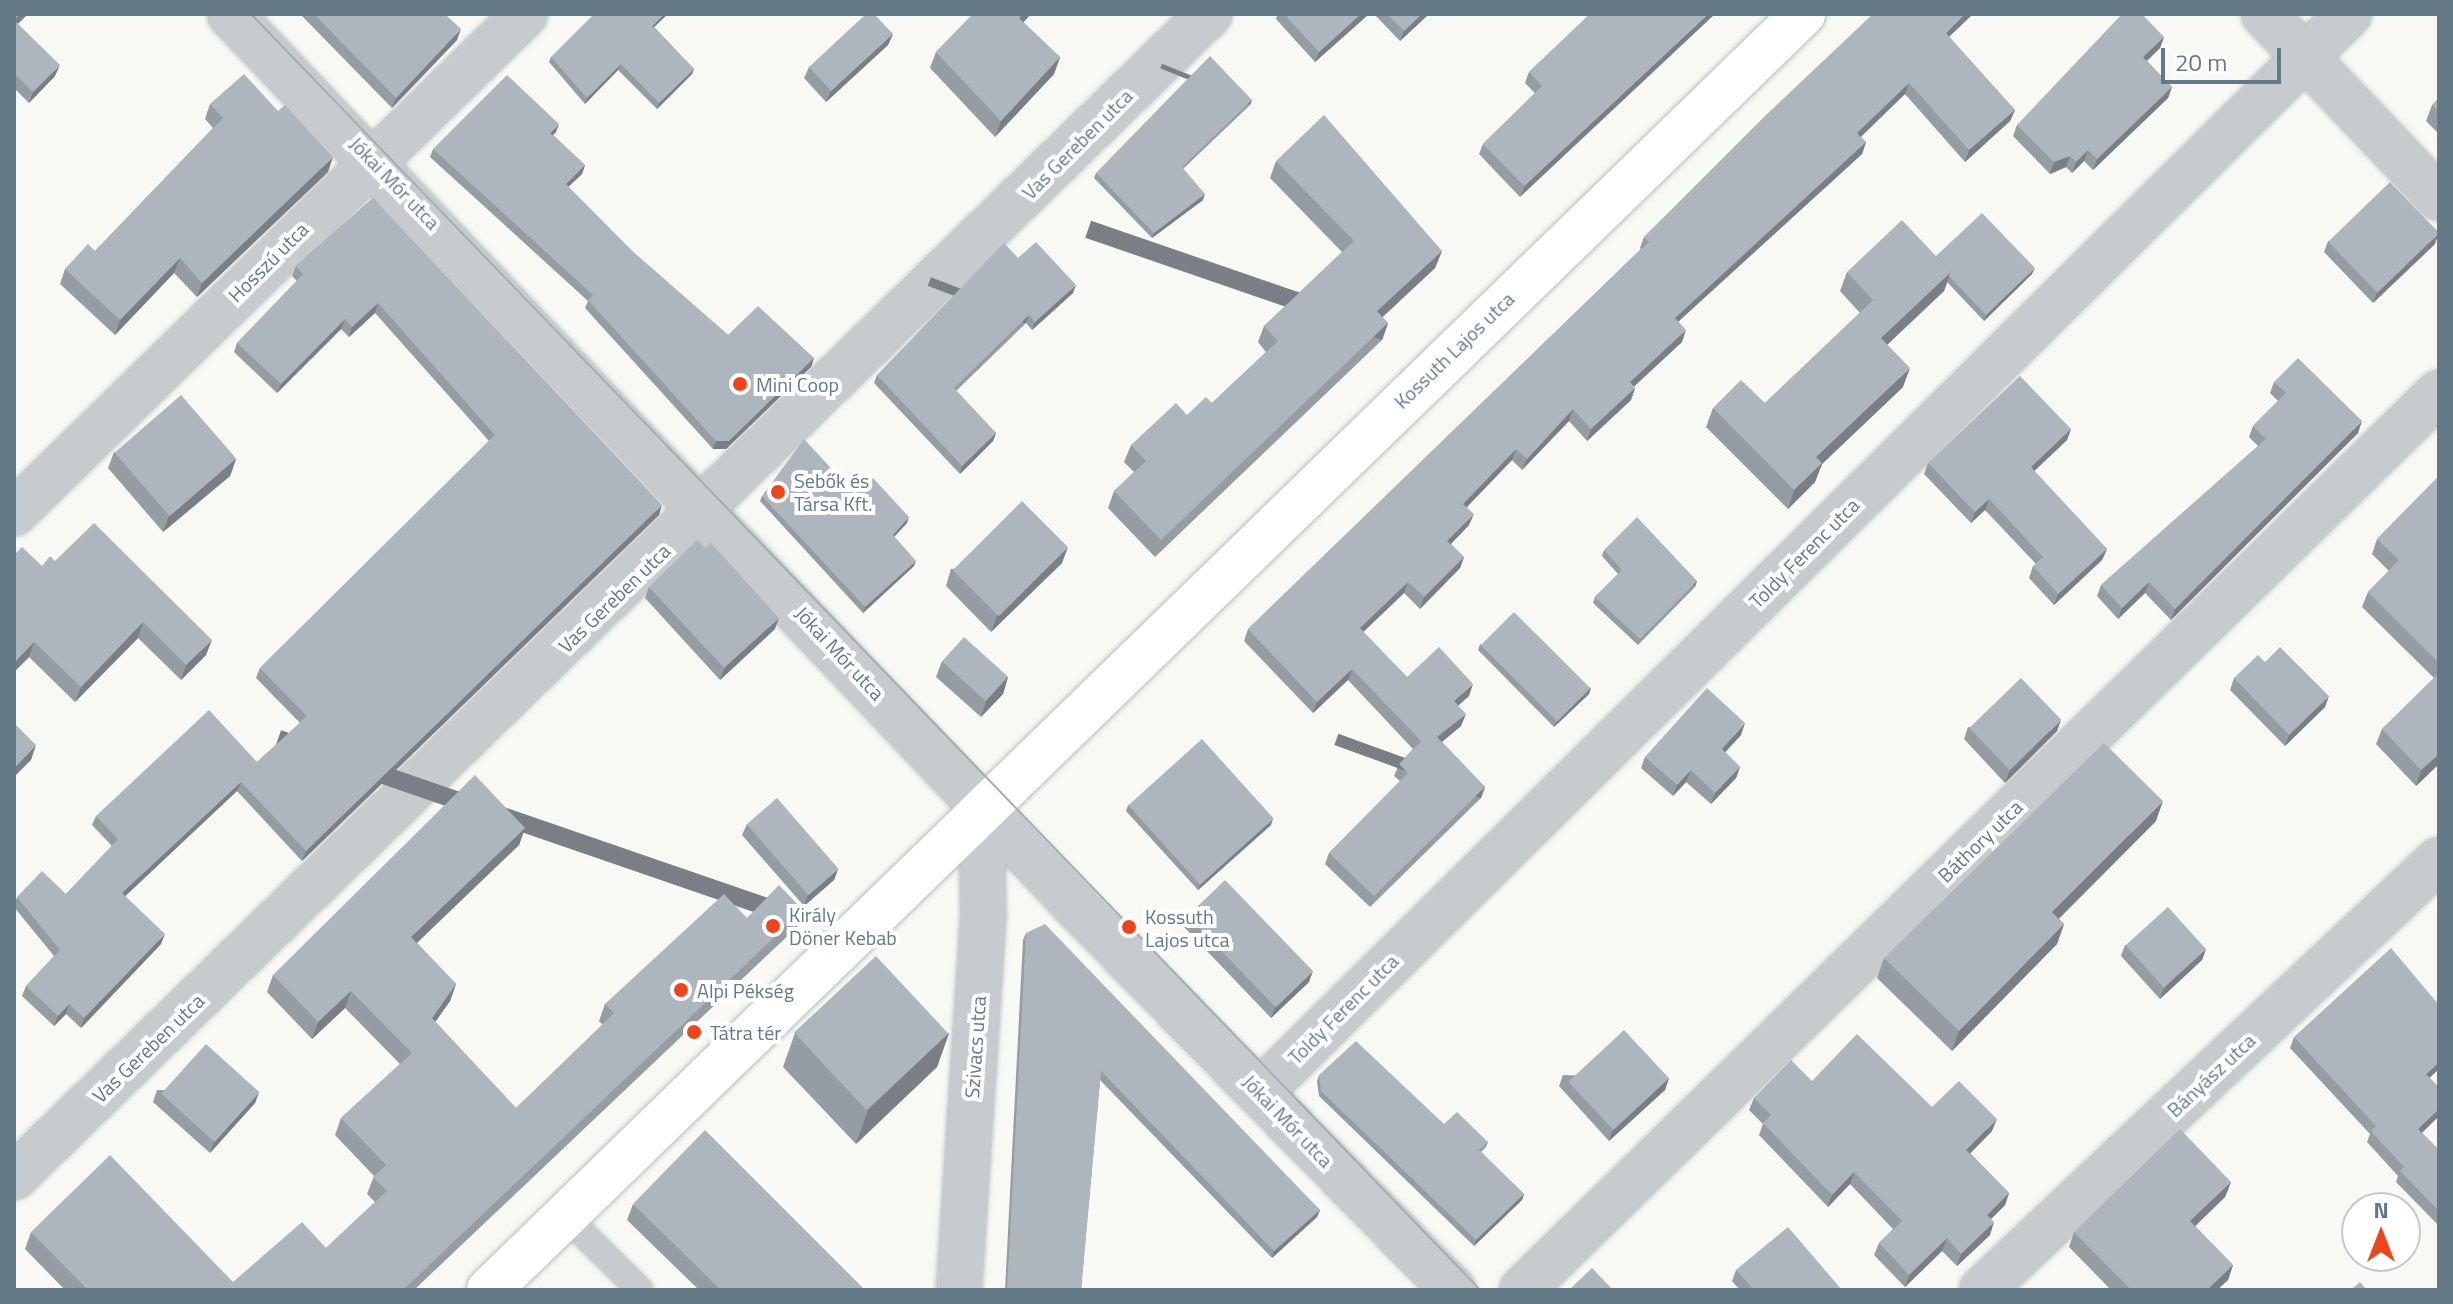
<!DOCTYPE html>
<meta charset="utf-8">
<style>
body{margin:0}
#map{position:relative;width:2453px;height:1304px;overflow:hidden;background:#f8f8f4;font-family:"Titillium Web",sans-serif}
div>[style]{position:absolute}
.roads{filter:drop-shadow(0 0 2px #b7bdc1) drop-shadow(0 0 2px #b7bdc1)}
.lane>*{height:24px;margin:-12px;padding:0 12px;transform-origin:12px;border-radius:12px;background:#c7cbce}
.street>*{height:44px;margin:-22px;padding:0 22px;transform-origin:22px;border-radius:22px;background:#c7cbce}
.secondary>*{height:44px;margin:-22px;padding:0 22px;transform-origin:22px;border-radius:22px;background:#fff}
.tram>*{height:2px;margin:-1px;padding:0 1px;transform-origin:1px;border-radius:1px;background:#a5acb2}
.wall>*{inset:0;background:#959da2}
.shaded-wall>*{inset:0;background:#797f84;transform-origin:0 0}
.building>*{inset:0;background:#adb6bc;transform-origin:0 0}
.dots>*{width:22px;height:22px;translate:-50% -50%;box-sizing:border-box;border:4px solid #fff;border-radius:50%}
span{translate:-50% -50%;white-space:nowrap;text-align:center;line-height:1.15;-webkit-text-stroke:8px #fff;paint-order:stroke}
.street-label{font-size:20px;color:#647988}
.poi-label{font-size:20px;color:#647988}
.left{translate:0 -50%;text-align:left}
.frame{position:absolute;inset:0;border:16px solid #647988;pointer-events:none}
.north{position:absolute;left:2341px;top:1192px;width:80px;height:80px;box-sizing:border-box;background:#fff;border:2px solid #c1c9cf;border-radius:50%;rotate:0deg;font-size:22px;font-weight:700;line-height:32px;text-align:center;color:#647988}
.north::after{content:'';display:block;margin:auto;width:28px;height:36px;background:#f34419;clip-path:polygon(50% 0,100% 100%,50% 72%,0 100%)}
.scale{position:absolute;left:2161px;top:48px;width:120px;height:36px;box-sizing:border-box;border:4px solid #647988;border-top:0;padding-left:10px;font-size:24px;line-height:28px;white-space:nowrap;color:#647988;-webkit-text-stroke:6px #fff;paint-order:stroke}
</style>
<div id="map">
<div class="roads">
<div class="lane">
<i style="left:565px;top:1216px;width:105px;rotate:44.6deg"></i>
</div>
<div class="street">
<i style="left:230px;top:14px;width:1224px;rotate:46.52deg"></i>
<i style="left:1072px;top:902px;width:544px;rotate:45.52deg"></i>
<i style="left:2264px;top:14px;width:254px;rotate:46.4deg"></i>
<i style="left:14px;top:513px;width:714px;rotate:-44.32deg"></i>
<i style="left:1260px;top:1092px;width:1532px;rotate:-44.71deg"></i>
<i style="left:14px;top:1177px;width:1668px;rotate:-44.22deg"></i>
<i style="left:959px;top:1290px;width:377px;rotate:-86.3deg"></i>
<i style="left:983px;top:914px;width:109px;rotate:-90.5deg"></i>
<i style="left:1522px;top:1290px;width:1283px;rotate:-44.37deg"></i>
<i style="left:1982px;top:1290px;width:627px;rotate:-43.26deg"></i>
</div>
<div class="secondary">
<i style="left:489px;top:1290px;width:1832px;rotate:-44.16deg"></i>
</div>
</div>
<div class="tram">
<i style="left:251px;top:14px;width:1772px;rotate:46.07deg"></i>
</div>
<div class="wall">
<i style="clip-path:polygon(14px 14px,28px 14px,18px 24px,55px 76px,29px 103px,14px 88px)"></i>
<i style="clip-path:polygon(300px 14px,445px 14px,457px 40px,392px 108px)"></i>
<i style="clip-path:polygon(973px 14px,1031px 14px,1023px 22px,1060px 57px,1054px 74px,995px 137px,930px 68px,936px 52px)"></i>
<i style="clip-path:polygon(1278px 14px,1369px 14px,1315px 62px,1276px 19px)"></i>
<i style="clip-path:polygon(1374px 14px,1429px 14px,1400px 41px)"></i>
<i style="clip-path:polygon(1590px 14px,1520px 197px,1479px 154px,1483px 144px,1535px 93px,1525px 83px,1529px 72px)"></i>
<i style="clip-path:polygon(1873px 14px,1973px 14px,1949px 37px,2015px 110px,2010px 121px,1965px 162px,1905px 94px,1861px 137px,1866px 142px,1862px 154px,1678px 322px,1682px 342px,1634px 386px,1635px 388px,1631px 400px,1587px 441px,1569px 421px,1522px 470px,1512px 460px,1467px 507px,1469px 525px,1451px 544px,1464px 557px,1460px 568px,1420px 609px,1404px 593px,1363px 632px,1407px 677px,1469px 696px,1458px 705px,1461px 726px,1442px 742px,1485px 787px,1481px 798px,1370px 907px,1325px 864px,1329px 853px,1400px 781px,1394px 776px,1399px 764px,1413px 749px,1348px 680px,1313px 713px,1244px 641px,1248px 629px,1641px 249px,1640px 248px,1644px 237px)"></i>
<i style="clip-path:polygon(654px 27px,694px 69px,692px 74px,657px 109px,618px 70px,585px 104px,549px 62px,551px 57px)"></i>
<i style="clip-path:polygon(893px 34px,888px 45px,826px 102px,804px 78px,809px 67px)"></i>
<i style="clip-path:polygon(2164px 37px,2160px 48px,2147px 61px,2172px 87px,2168px 98px,2093px 170px,2084px 161px,2072px 173px,2066px 167px,2050px 174px,2013px 136px,2017px 125px)"></i>
<i style="clip-path:polygon(2439px 98px,2439px 134px,2426px 121px,2432px 105px)"></i>
<i style="clip-path:polygon(1252px 100px,1250px 105px,1183px 169px,1203px 200px,1152px 238px,1094px 178px,1096px 173px)"></i>
<i style="clip-path:polygon(210px 104px,328px 172px,197px 297px,174px 273px,115px 335px,60px 284px,65px 269px,95px 251px,213px 128px,205px 119px)"></i>
<i style="clip-path:polygon(556px 132px,553px 135px,585px 165px,582px 174px,568px 187px,632px 251px,728px 335px,814px 358px,811px 367px,726px 449px,713px 449px,585px 308px,588px 301px,430px 157px,433px 149px)"></i>
<i style="clip-path:polygon(1276px 161px,1442px 251px,1435px 268px,1382px 317px,1388px 323px,1382px 340px,1155px 557px,1108px 508px,1114px 491px,1134px 472px,1124px 462px,1131px 445px,1187px 415px,1212px 403px,1266px 352px,1258px 342px,1264px 326px,1342px 252px,1270px 178px)"></i>
<i style="clip-path:polygon(373px 198px,659px 515px,302px 861px,237px 791px,125px 896px,161px 944px,81px 1028px,66px 1014px,54px 1026px,22px 996px,26px 986px,54px 956px,14px 907px,17px 897px,66px 894px,112px 846px,92px 825px,96px 816px,257px 762px,300px 723px,256px 678px,260px 668px,489px 441px,375px 313px,349px 337px,341px 329px,277px 393px,234px 352px,237px 343px,297px 281px,292px 276px,296px 266px)"></i>
<i style="clip-path:polygon(2328px 241px,2435px 244px,2373px 303px,2324px 252px)"></i>
<i style="clip-path:polygon(1936px 256px,2032px 274px,1984px 321px,1947px 282px,1944px 291px,1887px 345px,1903px 387px,1822px 464px,1815px 482px,1788px 509px,1706px 427px,1713px 408px,1765px 403px,1860px 313px,1840px 291px,1847px 272px)"></i>
<i style="clip-path:polygon(1018px 258px,1073px 293px,1032px 330px,1026px 323px,956px 391px,996px 433px,993px 441px,960px 474px,874px 383px,877px 375px)"></i>
<i style="clip-path:polygon(2274px 382px,2358px 433px,2171px 620px,2145px 593px,2118px 619px,2097px 596px,2101px 585px,2258px 446px,2249px 437px,2253px 426px,2278px 401px,2270px 393px)"></i>
<i style="clip-path:polygon(2071px 429px,2067px 440px,2034px 471px,2107px 549px,2102px 560px,2054px 605px,2029px 578px,2033px 566px,2036px 564px,1985px 510px,1971px 523px,1924px 474px,1928px 463px)"></i>
<i style="clip-path:polygon(114px 452px,236px 459px,230px 476px,163px 532px,108px 468px)"></i>
<i style="clip-path:polygon(2439px 476px,2439px 764px,2416px 786px,2376px 744px,2382px 729px,2434px 678px,2362px 607px,2368px 592px,2389px 571px,2372px 554px,2377px 539px)"></i>
<i style="clip-path:polygon(855px 494px,907px 523px,894px 537px,914px 566px,863px 613px,760px 501px,762px 496px)"></i>
<i style="clip-path:polygon(1604px 550px,1695px 587px,1638px 645px,1593px 603px,1595px 597px,1618px 574px,1602px 556px)"></i>
<i style="clip-path:polygon(14px 555px,42px 566px,55px 561px,206px 655px,181px 680px,138px 638px,75px 702px,29px 657px,14px 672px)"></i>
<i style="clip-path:polygon(1062px 563px,991px 632px,946px 586px,951px 569px)"></i>
<i style="clip-path:polygon(649px 587px,775px 629px,720px 680px,645px 598px)"></i>
<i style="clip-path:polygon(1480px 644px,1591px 688px,1589px 694px,1554px 727px,1478px 650px)"></i>
<i style="clip-path:polygon(942px 661px,1008px 677px,1003px 694px,981px 717px,936px 677px)"></i>
<i style="clip-path:polygon(2265px 662px,2325px 707px,2285px 746px,2230px 690px,2234px 678px)"></i>
<i style="clip-path:polygon(1968px 727px,2057px 731px,2005px 783px,1964px 739px)"></i>
<i style="clip-path:polygon(1741px 735px,1725px 752px,1740px 767px,1736px 778px,1711px 804px,1686px 782px,1673px 796px,1641px 768px,1645px 757px)"></i>
<i style="clip-path:polygon(1128px 805px,1271px 825px,1198px 890px,1126px 811px)"></i>
<i style="clip-path:polygon(2156px 821px,2059px 919px,2064px 924px,2057px 944px,1952px 1051px,1877px 978px,1884px 958px)"></i>
<i style="clip-path:polygon(747px 824px,838px 869px,834px 880px,804px 906px,742px 835px)"></i>
<i style="clip-path:polygon(525px 828px,519px 845px,417px 943px,456px 984px,450px 1001px,435px 1022px,516px 1108px,603px 1025px,599px 1021px,605px 1004px,747px 918px,797px 927px,414px 1290px,65px 1290px,25px 1249px,31px 1232px,233px 1282px,326px 1248px,375px 1202px,367px 1194px,374px 1176px,335px 1135px,341px 1118px,400px 1064px,345px 1008px,312px 1039px,267px 992px,273px 975px)"></i>
<i style="clip-path:polygon(1187px 915px,1309px 982px,1271px 1018px,1183px 926px)"></i>
<i style="clip-path:polygon(1026px 933px,1320px 1210px,1317px 1217px,1272px 1258px,1100px 1080px,1081px 1290px,1005px 1290px,1023px 940px)"></i>
<i style="clip-path:polygon(2125px 945px,2206px 949px,2202px 960px,2160px 999px,2121px 956px)"></i>
<i style="clip-path:polygon(795px 1033px,949px 1033px,937px 1067px,856px 1144px,783px 1067px)"></i>
<i style="clip-path:polygon(2294px 1037px,2430px 1078px,2439px 1116px,2422px 1133px,2439px 1150px,2439px 1226px,2396px 1182px,2398px 1176px,2367px 1142px,2370px 1134px,2290px 1048px)"></i>
<i style="clip-path:polygon(1319px 1075px,1488px 1142px,1486px 1147px,1481px 1152px,1524px 1194px,1522px 1200px,1474px 1246px,1319px 1096px,1317px 1081px)"></i>
<i style="clip-path:polygon(1563px 1075px,1669px 1078px,1665px 1090px,1609px 1141px,1559px 1086px)"></i>
<i style="clip-path:polygon(1812px 1081px,1932px 1107px,1992px 1131px,1970px 1153px,2009px 1193px,2005px 1205px,1991px 1219px,1990px 1235px,1957px 1266px,1942px 1251px,1905px 1287px,1874px 1255px,1879px 1243px,1893px 1229px,1850px 1184px,1828px 1207px,1759px 1135px,1763px 1124px,1749px 1110px,1754px 1098px)"></i>
<i style="clip-path:polygon(157px 1090px,259px 1092px,255px 1103px,210px 1153px,153px 1102px)"></i>
<i style="clip-path:polygon(2231px 1182px,2225px 1197px,2195px 1226px,2233px 1265px,2228px 1280px,2217px 1290px,2111px 1290px,2069px 1247px,2074px 1232px)"></i>
<i style="clip-path:polygon(633px 1204px,865px 1290px,699px 1290px,627px 1220px)"></i>
<i style="clip-path:polygon(1736px 1270px,1842px 1290px,1740px 1290px,1732px 1281px)"></i>
</div>
<div class="shaded-wall">
<i style="clip-path:polygon(20px 14px,28px 14px,14px 27px,14px 20px)"></i>
<i style="clip-path:polygon(664px 14px,668px 14px,650px 31px,652px 26px)"></i>
<i style="clip-path:polygon(1023px 14px,1031px 14px,1013px 34px,1019px 18px)"></i>
<i style="clip-path:polygon(1361px 14px,1369px 14px,1315px 62px,1319px 52px)"></i>
<i style="clip-path:polygon(1422px 14px,1429px 14px,1400px 41px,1404px 31px)"></i>
<i style="clip-path:polygon(1708px 14px,1715px 14px,1520px 197px,1524px 186px)"></i>
<i style="clip-path:polygon(1965px 14px,1973px 14px,1941px 44px,1946px 33px)"></i>
<i style="clip-path:polygon(461px 29px,457px 40px,392px 108px,396px 98px)"></i>
<i style="clip-path:polygon(893px 34px,888px 45px,826px 102px,831px 91px)"></i>
<i style="clip-path:polygon(2164px 37px,2160px 48px,2139px 68px,2143px 57px)"></i>
<i style="clip-path:polygon(1060px 57px,1054px 74px,995px 137px,1001px 121px)"></i>
<i style="clip-path:polygon(621px 64px,618px 70px,585px 104px,587px 98px)"></i>
<i style="clip-path:polygon(60px 65px,55px 76px,29px 103px,33px 92px)"></i>
<i style="clip-path:polygon(694px 69px,692px 74px,657px 109px,659px 103px)"></i>
<i style="clip-path:polygon(1909px 83px,1905px 94px,1853px 144px,1857px 133px)"></i>
<i style="clip-path:polygon(2172px 87px,2168px 98px,2093px 170px,2097px 159px)"></i>
<i style="left:1252px;top:100px;width:5px;height:97px;rotate:112deg"></i>
<i style="clip-path:polygon(2015px 110px,2010px 121px,1965px 162px,1969px 150px)"></i>
<i style="clip-path:polygon(559px 124px,556px 132px,547px 141px,550px 133px)"></i>
<i style="clip-path:polygon(1866px 142px,1862px 154px,1670px 329px,1675px 318px)"></i>
<i style="clip-path:polygon(2088px 150px,2084px 161px,2072px 173px,2076px 162px)"></i>
<i style="clip-path:polygon(2070px 156px,2066px 167px,2050px 174px,2054px 162px)"></i>
<i style="clip-path:polygon(333px 157px,328px 172px,197px 297px,202px 283px)"></i>
<i style="clip-path:polygon(585px 165px,582px 174px,563px 192px,566px 184px)"></i>
<i style="clip-path:polygon(1205px 194px,1203px 200px,1152px 238px,1154px 233px)"></i>
<i style="clip-path:polygon(2439px 233px,2435px 244px,2373px 303px,2377px 292px)"></i>
<i style="clip-path:polygon(1442px 251px,1435px 268px,1371px 328px,1377px 311px)"></i>
<i style="clip-path:polygon(180px 258px,174px 273px,115px 335px,120px 320px)"></i>
<i style="clip-path:polygon(2035px 268px,2032px 274px,1984px 321px,1986px 315px)"></i>
<i style="clip-path:polygon(1951px 272px,1944px 291px,1874px 357px,1881px 338px)"></i>
<i style="clip-path:polygon(1076px 285px,1073px 293px,1032px 330px,1035px 322px)"></i>
<i style="clip-path:polygon(378px 303px,375px 313px,349px 337px,352px 327px)"></i>
<i style="left:1029px;top:315px;width:9px;height:105px;rotate:111deg"></i>
<i style="clip-path:polygon(345px 319px,341px 329px,277px 393px,281px 384px)"></i>
<i style="left:1388px;top:323px;width:18px;height:314px;rotate:109deg"></i>
<i style="clip-path:polygon(1686px 330px,1682px 342px,1626px 394px,1630px 382px)"></i>
<i style="clip-path:polygon(814px 358px,811px 367px,726px 449px,713px 449px,716px 441px)"></i>
<i style="clip-path:polygon(1910px 368px,1903px 387px,1822px 464px,1815px 482px,1788px 509px,1794px 490px,1816px 457px)"></i>
<i style="clip-path:polygon(1635px 388px,1631px 400px,1587px 441px,1591px 429px)"></i>
<i style="clip-path:polygon(1573px 409px,1569px 421px,1522px 470px,1527px 459px)"></i>
<i style="clip-path:polygon(2362px 421px,2358px 433px,2171px 620px,2175px 609px)"></i>
<i style="clip-path:polygon(2071px 429px,2067px 440px,2027px 478px,2031px 467px)"></i>
<i style="clip-path:polygon(996px 433px,993px 441px,960px 474px,962px 466px)"></i>
<i style="clip-path:polygon(1516px 449px,1512px 460px,1459px 515px,1463px 504px)"></i>
<i style="clip-path:polygon(236px 459px,230px 476px,163px 532px,169px 516px)"></i>
<i style="clip-path:polygon(1989px 499px,1985px 510px,1971px 523px,1975px 512px)"></i>
<i style="clip-path:polygon(662px 505px,659px 515px,302px 861px,306px 851px)"></i>
<i style="clip-path:polygon(1474px 514px,1469px 525px,1443px 552px,1447px 541px)"></i>
<i style="clip-path:polygon(909px 517px,907px 523px,891px 540px,893px 535px)"></i>
<i style="clip-path:polygon(1068px 547px,1062px 563px,991px 632px,997px 616px)"></i>
<i style="clip-path:polygon(2107px 549px,2102px 560px,2054px 605px,2058px 594px)"></i>
<i style="clip-path:polygon(1464px 557px,1460px 568px,1420px 609px,1424px 597px)"></i>
<i style="clip-path:polygon(916px 561px,914px 566px,863px 613px,865px 607px)"></i>
<i style="left:1697px;top:581px;width:6px;height:81px;rotate:108deg"></i>
<i style="clip-path:polygon(1408px 582px,1404px 593px,1355px 640px,1360px 628px)"></i>
<i style="clip-path:polygon(2149px 582px,2145px 593px,2118px 619px,2122px 608px)"></i>
<i style="clip-path:polygon(779px 618px,775px 629px,720px 680px,724px 668px)"></i>
<i style="clip-path:polygon(143px 622px,138px 638px,75px 702px,81px 687px)"></i>
<i style="clip-path:polygon(212px 640px,206px 655px,181px 680px,186px 665px)"></i>
<i style="clip-path:polygon(34px 642px,29px 657px,14px 672px,14px 663px)"></i>
<i style="clip-path:polygon(1352px 669px,1348px 680px,1313px 713px,1317px 702px)"></i>
<i style="clip-path:polygon(1008px 677px,1003px 694px,981px 717px,986px 701px)"></i>
<i style="clip-path:polygon(1473px 684px,1469px 696px,1450px 713px,1454px 701px)"></i>
<i style="clip-path:polygon(1591px 688px,1589px 694px,1554px 727px,1556px 722px)"></i>
<i style="clip-path:polygon(2329px 696px,2325px 707px,2285px 746px,2289px 735px)"></i>
<i style="clip-path:polygon(1466px 714px,1461px 726px,1433px 749px,1437px 737px)"></i>
<i style="clip-path:polygon(2061px 720px,2057px 731px,2005px 783px,2009px 772px)"></i>
<i style="clip-path:polygon(1745px 723px,1741px 735px,1718px 760px,1722px 749px)"></i>
<i style="clip-path:polygon(36px 745px,31px 760px,14px 777px,14px 768px)"></i>
<i style="clip-path:polygon(2439px 754px,2439px 764px,2416px 786px,2421px 770px)"></i>
<i style="clip-path:polygon(1740px 767px,1736px 778px,1711px 804px,1715px 793px)"></i>
<i style="clip-path:polygon(1691px 770px,1686px 782px,1673px 796px,1677px 785px)"></i>
<i style="clip-path:polygon(241px 782px,237px 791px,118px 903px,122px 893px)"></i>
<i style="left:1485px;top:787px;width:12px;height:156px;rotate:110deg"></i>
<i style="clip-path:polygon(2163px 801px,2156px 821px,2045px 932px,2052px 912px)"></i>
<i style="clip-path:polygon(1273px 819px,1271px 825px,1198px 890px,1200px 885px)"></i>
<i style="clip-path:polygon(525px 828px,519px 845px,405px 954px,411px 937px)"></i>
<i style="clip-path:polygon(838px 869px,834px 880px,804px 906px,808px 895px)"></i>
<i style="left:803px;top:910px;width:18px;height:552px;rotate:109deg"></i>
<i style="clip-path:polygon(2064px 924px,2057px 944px,1952px 1051px,1959px 1031px)"></i>
<i style="clip-path:polygon(165px 934px,161px 944px,81px 1028px,84px 1018px)"></i>
<i style="clip-path:polygon(2206px 949px,2202px 960px,2160px 999px,2164px 988px)"></i>
<i style="clip-path:polygon(1313px 971px,1309px 982px,1271px 1018px,1275px 1007px)"></i>
<i style="clip-path:polygon(456px 984px,450px 1001px,426px 1035px,432px 1018px)"></i>
<i style="clip-path:polygon(351px 991px,345px 1008px,312px 1039px,318px 1022px)"></i>
<i style="clip-path:polygon(69px 1004px,66px 1014px,54px 1026px,58px 1016px)"></i>
<i style="clip-path:polygon(949px 1033px,937px 1067px,856px 1144px,868px 1110px)"></i>
<i style="clip-path:polygon(2439px 1062px,2439px 1069px,2422px 1085px,2426px 1074px)"></i>
<i style="clip-path:polygon(1669px 1078px,1665px 1090px,1609px 1141px,1613px 1129px)"></i>
<i style="clip-path:polygon(259px 1092px,255px 1103px,210px 1153px,214px 1142px)"></i>
<i style="clip-path:polygon(2439px 1109px,2439px 1116px,2414px 1140px,2418px 1129px)"></i>
<i style="clip-path:polygon(1997px 1119px,1992px 1131px,1962px 1162px,1966px 1150px)"></i>
<i style="clip-path:polygon(1854px 1172px,1850px 1184px,1828px 1207px,1832px 1195px)"></i>
<i style="clip-path:polygon(2231px 1182px,2225px 1197px,2185px 1236px,2190px 1221px)"></i>
<i style="clip-path:polygon(2009px 1193px,2005px 1205px,1983px 1227px,1987px 1215px)"></i>
<i style="clip-path:polygon(1524px 1194px,1522px 1200px,1474px 1246px,1476px 1240px)"></i>
<i style="clip-path:polygon(1320px 1210px,1317px 1217px,1272px 1258px,1274px 1251px)"></i>
<i style="clip-path:polygon(1994px 1222px,1990px 1235px,1957px 1266px,1961px 1254px)"></i>
<i style="clip-path:polygon(1947px 1238px,1942px 1251px,1905px 1287px,1909px 1275px)"></i>
<i style="clip-path:polygon(2233px 1265px,2228px 1280px,2217px 1290px,2207px 1290px)"></i>
</div>
<div class="building">
<i style="clip-path:polygon(14px 14px,20px 14px,14px 20px,60px 65px,33px 92px,14px 73px)"></i>
<i style="clip-path:polygon(314px 14px,445px 14px,461px 29px,396px 98px)"></i>
<i style="clip-path:polygon(594px 14px,664px 14px,652px 26px,694px 69px,659px 103px,621px 64px,587px 98px,551px 57px)"></i>
<i style="clip-path:polygon(866px 14px,874px 14px,893px 34px,831px 91px,809px 67px)"></i>
<i style="clip-path:polygon(973px 14px,1023px 14px,1019px 18px,1060px 57px,1001px 121px,936px 52px)"></i>
<i style="clip-path:polygon(1284px 14px,1361px 14px,1319px 52px)"></i>
<i style="clip-path:polygon(1387px 14px,1422px 14px,1404px 31px)"></i>
<i style="clip-path:polygon(1590px 14px,1708px 14px,1524px 186px,1483px 144px,1542px 86px,1529px 72px)"></i>
<i style="clip-path:polygon(1873px 14px,1965px 14px,1946px 33px,2015px 110px,1969px 150px,1909px 83px,1857px 133px,1866px 142px,1675px 318px,1686px 330px,1630px 382px,1635px 388px,1591px 429px,1573px 409px,1527px 459px,1516px 449px,1463px 504px,1474px 514px,1447px 541px,1464px 557px,1424px 597px,1408px 582px,1360px 628px,1407px 677px,1439px 647px,1473px 684px,1454px 701px,1466px 714px,1437px 737px,1485px 787px,1374px 896px,1329px 853px,1408px 773px,1399px 764px,1421px 741px,1352px 669px,1317px 702px,1248px 629px,1649px 242px,1644px 237px,1766px 115px)"></i>
<i style="clip-path:polygon(2122px 14px,2142px 14px,2164px 37px,2143px 57px,2172px 87px,2097px 159px,2088px 150px,2076px 162px,2070px 156px,2054px 162px,2017px 125px)"></i>
<i style="clip-path:polygon(1210px 56px,1252px 100px,1182px 167px,1205px 194px,1154px 233px,1096px 173px)"></i>
<i style="clip-path:polygon(244px 74px,278px 111px,285px 105px,333px 157px,202px 283px,180px 258px,120px 320px,65px 269px,88px 244px,95px 251px,223px 118px,210px 104px)"></i>
<i style="clip-path:polygon(507px 75px,559px 124px,550px 133px,585px 165px,566px 184px,632px 251px,728px 335px,758px 306px,814px 358px,729px 441px,716px 441px,588px 300px,593px 295px,433px 149px)"></i>
<i style="clip-path:polygon(2439px 98px,2439px 111px,2432px 105px)"></i>
<i style="clip-path:polygon(1324px 115px,1442px 251px,1377px 311px,1388px 323px,1161px 540px,1114px 491px,1146px 461px,1131px 445px,1176px 403px,1187px 415px,1206px 397px,1212px 403px,1278px 341px,1264px 326px,1354px 241px,1276px 161px)"></i>
<i style="left:2390px;top:182px;width:71px;height:86px;rotate:46deg"></i>
<i style="clip-path:polygon(373px 198px,662px 505px,306px 851px,241px 782px,122px 893px,165px 934px,84px 1018px,69px 1004px,58px 1016px,26px 986px,60px 950px,17px 897px,42px 871px,66px 894px,118px 839px,96px 816px,209px 710px,257px 762px,307px 716px,260px 668px,495px 435px,378px 303px,352px 327px,345px 319px,281px 384px,237px 343px,303px 274px,296px 266px)"></i>
<i style="clip-path:polygon(1982px 213px,2035px 268px,1986px 315px,1949px 276px,1951px 272px,1936px 256px)"></i>
<i style="clip-path:polygon(1902px 220px,1951px 272px,1881px 338px,1910px 368px,1816px 457px,1822px 463px,1794px 490px,1713px 408px,1741px 380px,1765px 403px,1873px 300px,1847px 272px)"></i>
<i style="clip-path:polygon(1036px 242px,1076px 285px,1035px 322px,1029px 315px,954px 388px,996px 433px,962px 466px,877px 375px,1004px 243px,1018px 258px)"></i>
<i style="clip-path:polygon(2298px 358px,2362px 421px,2175px 609px,2149px 582px,2122px 608px,2101px 585px,2266px 439px,2253px 426px,2286px 393px,2274px 382px)"></i>
<i style="clip-path:polygon(2020px 376px,2071px 429px,2031px 467px,2107px 549px,2058px 594px,2033px 566px,2043px 557px,1989px 499px,1975px 512px,1928px 463px)"></i>
<i style="left:181px;top:395px;width:84px;height:88px;rotate:49deg"></i>
<i style="clip-path:polygon(804px 439px,855px 494px,873px 478px,909px 517px,893px 535px,916px 561px,865px 607px,762px 496px)"></i>
<i style="clip-path:polygon(2439px 476px,2439px 663px,2368px 592px,2399px 560px,2377px 539px)"></i>
<i style="left:1022px;top:501px;width:65px;height:98px;rotate:45deg"></i>
<i style="clip-path:polygon(1637px 517px,1697px 581px,1640px 639px,1595px 597px,1622px 570px,1604px 550px)"></i>
<i style="clip-path:polygon(94px 523px,212px 640px,186px 665px,143px 622px,81px 687px,34px 642px,14px 663px,14px 555px,22px 547px,42px 566px,50px 556px,55px 561px)"></i>
<i style="clip-path:polygon(697px 540px,705px 548px,711px 543px,779px 618px,724px 668px,649px 587px)"></i>
<i style="left:1514px;top:612px;width:108px;height:47px;rotate:45deg"></i>
<i style="left:964px;top:637px;width:59px;height:33px;rotate:42deg"></i>
<i style="clip-path:polygon(2280px 647px,2329px 696px,2289px 735px,2234px 678px,2258px 655px,2265px 662px)"></i>
<i style="clip-path:polygon(2439px 673px,2439px 754px,2421px 770px,2382px 729px)"></i>
<i style="left:2021px;top:678px;width:58px;height:72px;rotate:46deg"></i>
<i style="clip-path:polygon(1707px 688px,1745px 723px,1722px 749px,1740px 767px,1715px 793px,1691px 770px,1677px 785px,1645px 757px)"></i>
<i style="clip-path:polygon(14px 723px,36px 745px,14px 768px)"></i>
<i style="left:1202px;top:739px;width:107px;height:99px;rotate:48deg"></i>
<i style="clip-path:polygon(2104px 743px,2163px 801px,2052px 912px,2064px 924px,1959px 1031px,1884px 958px)"></i>
<i style="clip-path:polygon(475px 775px,525px 828px,411px 937px,456px 984px,432px 1018px,516px 1108px,614px 1013px,605px 1004px,724px 894px,747px 918px,779px 885px,803px 910px,403px 1290px,88px 1290px,31px 1232px,110px 1155px,233px 1282px,302px 1222px,326px 1248px,387px 1191px,373px 1177px,386px 1165px,341px 1118px,412px 1053px,351px 991px,318px 1022px,273px 975px)"></i>
<i style="left:777px;top:798px;width:94px;height:40px;rotate:49deg"></i>
<i style="left:1225px;top:880px;width:127px;height:52px;rotate:46deg"></i>
<i style="left:2168px;top:907px;width:57px;height:57px;rotate:48deg"></i>
<i style="clip-path:polygon(1045px 924px,1320px 1210px,1274px 1251px,1101px 1071px,1081px 1290px,1007px 1290px,1026px 933px)"></i>
<i style="clip-path:polygon(2391px 948px,2439px 1005px,2439px 1062px,2426px 1074px,2439px 1087px,2439px 1109px,2418px 1129px,2439px 1150px,2439px 1211px,2400px 1171px,2404px 1167px,2371px 1131px,2376px 1126px,2294px 1037px)"></i>
<i style="left:876px;top:956px;width:106px;height:112px;rotate:47deg"></i>
<i style="left:1624px;top:1030px;width:66px;height:76px;rotate:47deg"></i>
<i style="clip-path:polygon(1857px 1034px,1932px 1107px,1959px 1081px,1997px 1119px,1966px 1150px,2009px 1193px,1987px 1215px,1994px 1222px,1961px 1254px,1947px 1238px,1909px 1275px,1879px 1243px,1902px 1221px,1854px 1172px,1832px 1195px,1763px 1123px,1771px 1115px,1754px 1098px,1791px 1060px,1812px 1081px)"></i>
<i style="clip-path:polygon(1356px 1041px,1444px 1124px,1457px 1112px,1488px 1142px,1479px 1150px,1524px 1194px,1476px 1240px,1321px 1091px,1319px 1075px)"></i>
<i style="left:206px;top:1044px;width:72px;height:67px;rotate:42deg"></i>
<i style="clip-path:polygon(2180px 1129px,2231px 1182px,2190px 1221px,2233px 1265px,2207px 1290px,2131px 1290px,2074px 1232px)"></i>
<i style="clip-path:polygon(705px 1130px,865px 1290px,721px 1290px,633px 1204px)"></i>
<i style="clip-path:polygon(1788px 1227px,1842px 1290px,1754px 1290px,1736px 1270px)"></i>
<i style="clip-path:polygon(1592px 1268px,1613px 1290px,1569px 1290px)"></i>
<i style="clip-path:polygon(2360px 1282px,2367px 1290px,2351px 1290px)"></i>
</div>
<div class="dots">
<i style="left:740px;top:384px;background:#f34419"></i>
<i style="left:778px;top:492px;background:#f34419"></i>
<i style="left:773px;top:926px;background:#f34419"></i>
<i style="left:1129px;top:927px;background:#f34419"></i>
<i style="left:681px;top:990px;background:#f34419"></i>
<i style="left:694px;top:1032px;background:#f34419"></i>
</div>
<div class="street-label">
<span style="left:1077px;top:144px;rotate:-45deg">Vas Gereben utca</span>
<span style="left:395px;top:183px;rotate:46deg">Jókai Mór utca</span>
<span style="left:268px;top:262px;rotate:-45deg">Hosszú utca</span>
<span style="left:1454px;top:350px;rotate:-44deg">Kossuth Lajos utca</span>
<span style="left:1804px;top:553px;rotate:-45deg">Toldy Ferenc utca</span>
<span style="left:614px;top:598px;rotate:-44deg">Vas Gereben utca</span>
<span style="left:840px;top:653px;rotate:47deg">Jókai Mór utca</span>
<span style="left:1980px;top:841px;rotate:-44deg">Báthory utca</span>
<span style="left:1343px;top:1009px;rotate:-45deg">Toldy Ferenc utca</span>
<span style="left:975px;top:1047px;rotate:-86deg">Szivacs utca</span>
<span style="left:148px;top:1048px;rotate:-44deg">Vas Gereben utca</span>
<span style="left:2211px;top:1075px;rotate:-43deg">Bányász utca</span>
<span style="left:1288px;top:1121px;rotate:46deg">Jókai Mór utca</span>
</div>
<div class="poi-label">
<span class="left" style="left:756px;top:384px">Mini Coop</span>
<span class="left" style="left:794px;top:492px">Sebők és<br>Társa Kft.</span>
<span class="left" style="left:789px;top:926px">Király<br>Döner Kebab</span>
<span class="left" style="left:1145px;top:928px">Kossuth<br>Lajos utca</span>
<span class="left" style="left:697px;top:990px">Alpi Pékség</span>
<span class="left" style="left:710px;top:1032px">Tátra tér</span>
</div>
<div class="frame"></div>
<div class="north">N</div>
<div class="scale">20 m</div>
</div>
